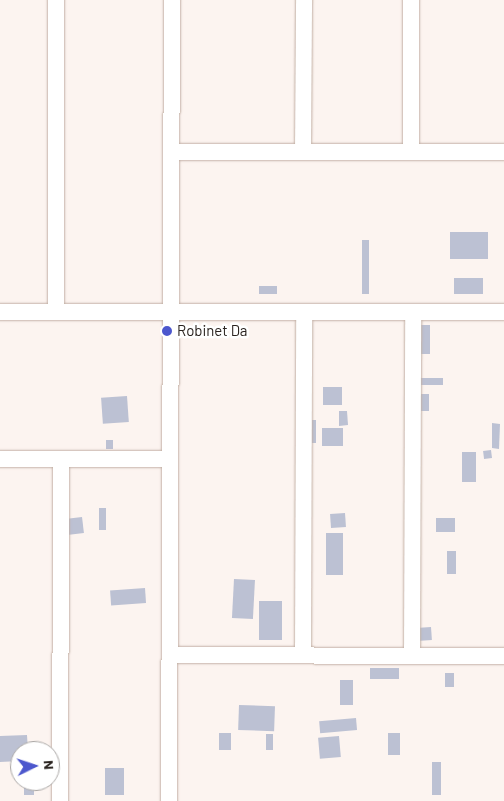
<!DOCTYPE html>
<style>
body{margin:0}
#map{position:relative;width:504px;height:801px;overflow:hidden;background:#fcf4f0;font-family:Barlow,sans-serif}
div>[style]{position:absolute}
.building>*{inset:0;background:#bcc1d3;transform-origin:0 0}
.roads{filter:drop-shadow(0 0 1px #c2afa4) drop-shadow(0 0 1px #c2afa4)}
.street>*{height:16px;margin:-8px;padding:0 8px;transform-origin:8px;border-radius:8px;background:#fff}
.dots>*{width:14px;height:14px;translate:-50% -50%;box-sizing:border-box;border:2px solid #fff;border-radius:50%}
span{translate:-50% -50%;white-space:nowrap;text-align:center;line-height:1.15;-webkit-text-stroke:5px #fff;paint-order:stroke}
.poi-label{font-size:15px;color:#2a231f}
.left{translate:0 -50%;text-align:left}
.north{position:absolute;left:10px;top:741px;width:50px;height:50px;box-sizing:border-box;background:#fff;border:1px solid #aaa7a5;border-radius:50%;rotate:86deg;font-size:14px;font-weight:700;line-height:20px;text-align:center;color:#2a231f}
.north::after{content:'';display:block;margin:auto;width:18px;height:22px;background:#4c57cd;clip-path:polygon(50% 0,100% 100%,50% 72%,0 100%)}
</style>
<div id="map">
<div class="building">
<i style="left:488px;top:232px;width:27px;height:38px;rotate:90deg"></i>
<i style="left:362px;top:240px;width:7px;height:54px"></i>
<i style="left:454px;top:278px;width:29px;height:16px"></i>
<i style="left:259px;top:286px;width:18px;height:8px"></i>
<i style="left:418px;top:325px;width:12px;height:29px"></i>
<i style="left:443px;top:378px;width:7px;height:24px;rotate:90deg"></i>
<i style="left:323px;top:387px;width:19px;height:18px"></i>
<i style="left:419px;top:394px;width:10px;height:17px"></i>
<i style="left:127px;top:396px;width:26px;height:26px;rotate:86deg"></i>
<i style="clip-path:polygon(339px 411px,347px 411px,348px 425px,339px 426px)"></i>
<i style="left:305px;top:420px;width:11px;height:23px"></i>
<i style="clip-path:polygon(492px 423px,500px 424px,499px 449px,492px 448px)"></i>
<i style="left:322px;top:428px;width:21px;height:18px"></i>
<i style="left:106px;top:440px;width:7px;height:9px"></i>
<i style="left:491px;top:450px;width:8px;height:8px;rotate:83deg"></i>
<i style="left:462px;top:452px;width:14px;height:30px"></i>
<i style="left:99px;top:508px;width:7px;height:22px"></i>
<i style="left:345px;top:513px;width:14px;height:15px;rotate:86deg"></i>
<i style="left:82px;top:517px;width:16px;height:17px;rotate:83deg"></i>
<i style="left:436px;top:518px;width:19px;height:14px"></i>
<i style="left:326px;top:533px;width:17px;height:42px"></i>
<i style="left:447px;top:551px;width:9px;height:23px"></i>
<i style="left:234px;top:579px;width:21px;height:39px;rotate:3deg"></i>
<i style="left:145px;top:588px;width:15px;height:35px;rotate:86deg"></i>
<i style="left:259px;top:601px;width:23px;height:39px"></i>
<i style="left:431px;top:627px;width:13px;height:15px;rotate:86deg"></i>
<i style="left:370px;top:668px;width:29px;height:11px"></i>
<i style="left:445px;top:673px;width:9px;height:14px"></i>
<i style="left:340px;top:680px;width:13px;height:25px"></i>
<i style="left:239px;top:705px;width:36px;height:25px;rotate:2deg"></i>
<i style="left:356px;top:718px;width:12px;height:37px;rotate:85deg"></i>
<i style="left:231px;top:733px;width:17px;height:12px;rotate:90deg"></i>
<i style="left:388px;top:733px;width:12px;height:22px"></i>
<i style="left:266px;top:734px;width:7px;height:16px"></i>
<i style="clip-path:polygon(27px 735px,28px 751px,20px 751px,20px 761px,0 762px,0 736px)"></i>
<i style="left:339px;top:736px;width:21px;height:21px;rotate:85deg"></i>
<i style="left:432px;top:762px;width:9px;height:33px"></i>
<i style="left:105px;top:768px;width:19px;height:27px"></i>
<i style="left:24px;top:781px;width:10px;height:14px"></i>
</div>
<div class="roads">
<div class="street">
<i style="left:171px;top:152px;width:333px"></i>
<i style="left:303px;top:152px;width:152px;rotate:-89.6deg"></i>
<i style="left:411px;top:152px;width:152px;rotate:-90deg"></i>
<i style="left:0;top:312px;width:504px"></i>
<i style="left:56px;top:312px;width:312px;rotate:-90deg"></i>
<i style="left:0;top:459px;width:170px"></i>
<i style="left:170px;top:655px;width:334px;rotate:0.2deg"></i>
<i style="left:303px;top:655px;width:343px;rotate:-89.8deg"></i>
<i style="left:412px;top:656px;width:344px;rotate:-89.8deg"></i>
<i style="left:60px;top:801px;width:342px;rotate:-89.8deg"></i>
<i style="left:169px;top:801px;width:801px;rotate:-89.79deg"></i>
</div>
</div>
<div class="dots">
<i style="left:167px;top:331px;background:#4c57cd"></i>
</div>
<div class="poi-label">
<span class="left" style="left:177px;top:331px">Robinet Da</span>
</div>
<div class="north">N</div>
</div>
